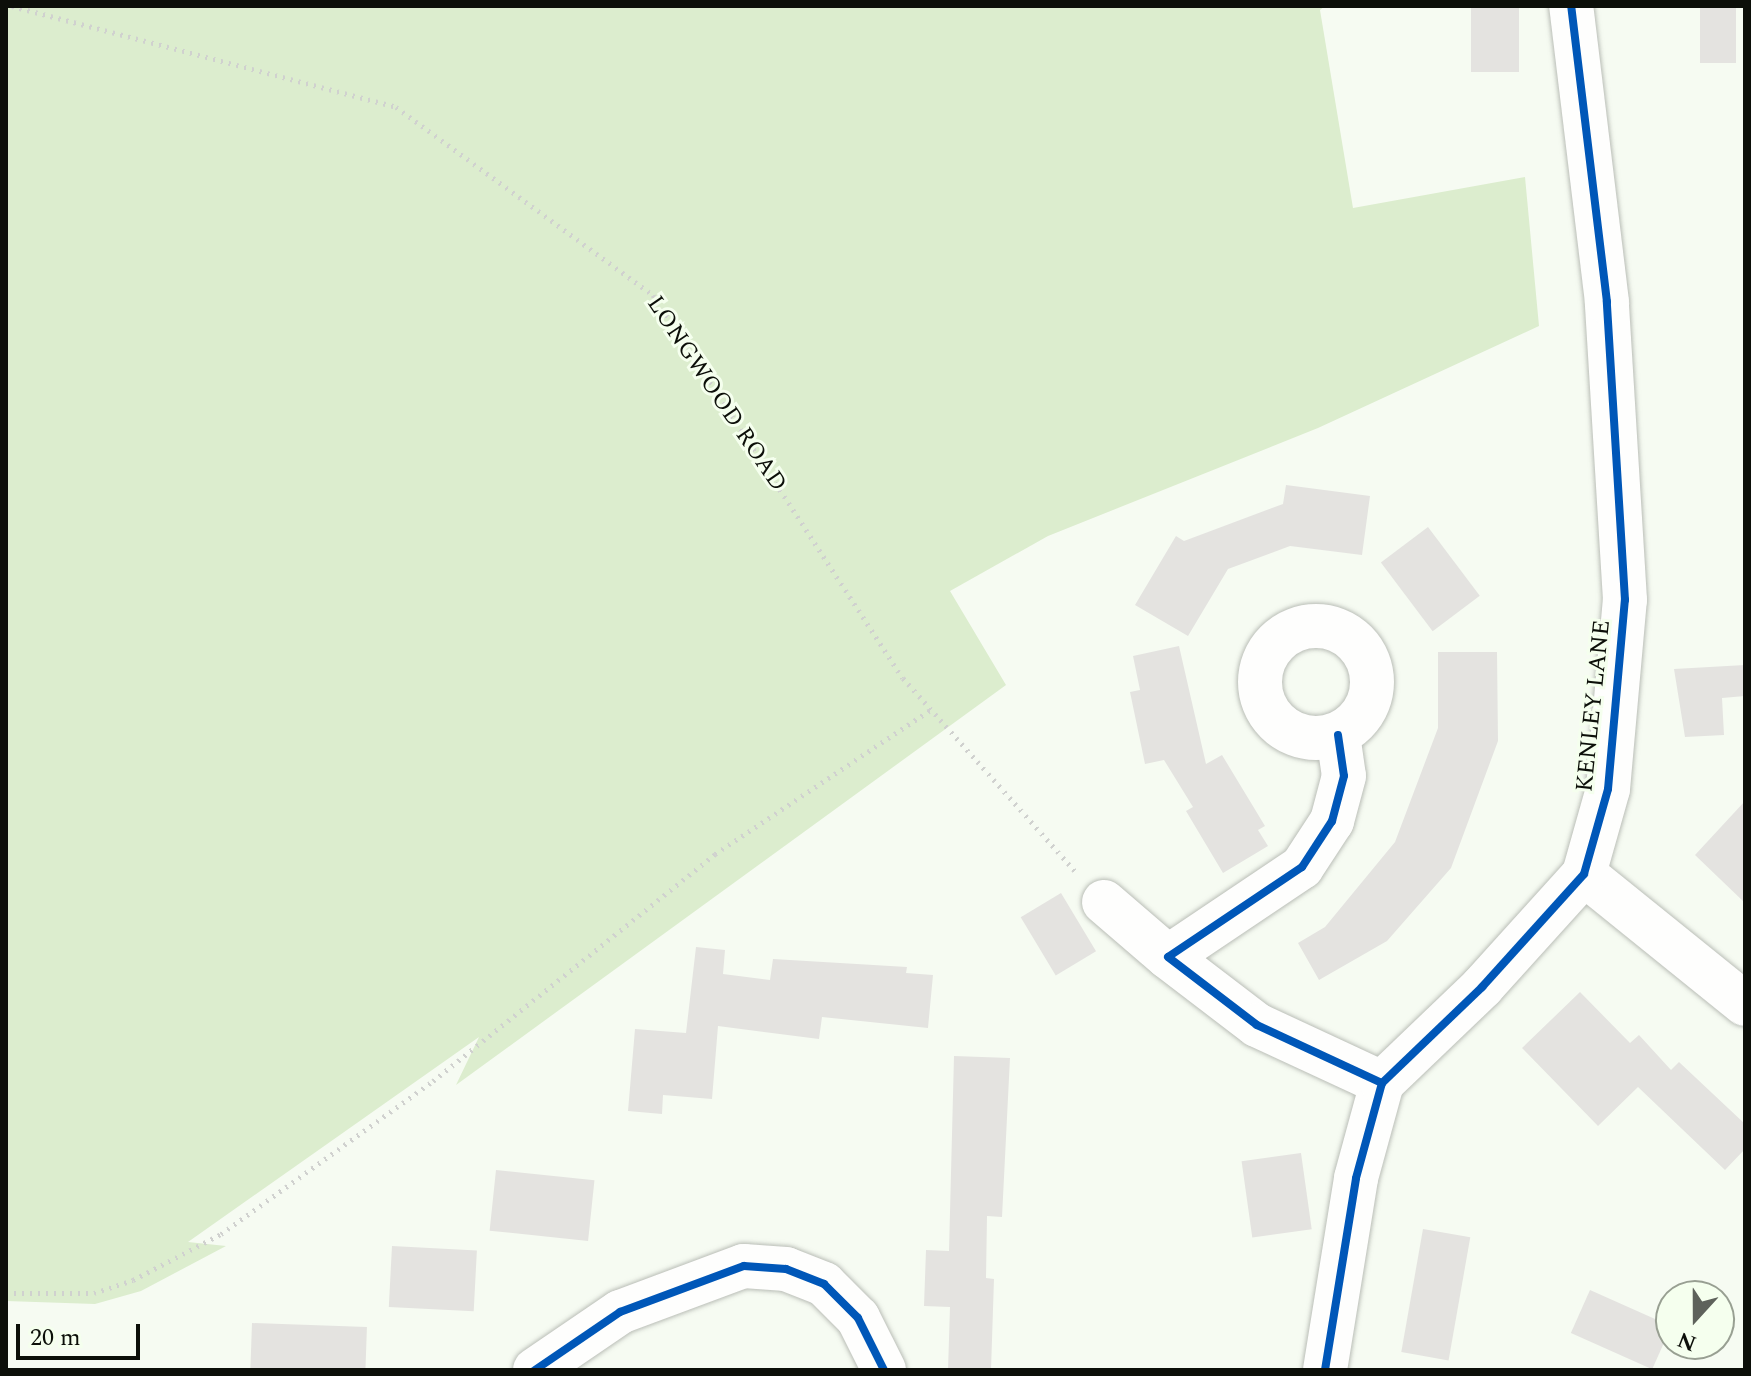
<!DOCTYPE html>
<style>
body{margin:0}
#map{position:relative;width:1751px;height:1376px;overflow:hidden;background:#f6fbf2;font-family:Spectral,serif}
div>[style]{position:absolute}
.green>*{inset:0;background:#dcedce}
.building>*{inset:0;background:#e4e3e0;transform-origin:0 0}
.path>*{height:5px;margin-top:-2.5px;transform-origin:0;background:repeating-linear-gradient(90deg,#d0d1cf 0 2px,transparent 0 8px)}
.roads{filter:drop-shadow(0 0 2px #babeb7) drop-shadow(0 0 2px #babeb7)}
.minor>*{height:44px;margin:-22px;padding:0 22px;transform-origin:22px;border-radius:22px;background:#fefefd}
.minor>.ring{margin:-22px;padding:0;box-sizing:content-box;background:none;border:44px solid #fefefd;border-radius:50%}
.cycleway>*{height:8px;margin:-4px;padding:0 4px;transform-origin:4px;border-radius:4px;background:#0057b8}
span{translate:-50% -50%;white-space:nowrap;text-align:center;line-height:1.15;-webkit-text-stroke:6px #f5ffee;paint-order:stroke}
.street-label{font-size:24px;color:#0c0f09}
.frame{position:absolute;inset:0;border:8px solid #0c0f09;pointer-events:none}
.north{position:absolute;left:1655px;top:1280px;width:80px;height:80px;box-sizing:border-box;background:#f5ffee;border:2px solid #989f92;border-radius:50%;rotate:201deg;font-size:22px;font-weight:700;line-height:32px;text-align:center;color:#0c0f09}
.north::after{content:'';display:block;margin:auto;width:28px;height:36px;background:#5e625b;clip-path:polygon(50% 0,100% 100%,50% 72%,0 100%)}
.scale{position:absolute;left:16px;top:1324px;width:124px;height:36px;box-sizing:border-box;border:4px solid #0c0f09;border-top:0;padding-left:10px;font-size:24px;line-height:28px;white-space:nowrap;color:#0c0f09;-webkit-text-stroke:6px #f5ffee;paint-order:stroke}
</style>
<div id="map">
<div class="green">
<i style="clip-path:polygon(6px 6px,1325px 6px,1320px 10px,1353px 208px,1525px 177px,1539px 326px,1318px 428px,1048px 536px,950px 591px,1006px 685px,456px 1085px,479px 1037px,188px 1242px,226px 1246px,141px 1291px,95px 1304px,6px 1301px)"></i>
</div>
<div class="building">
<i style="left:1471px;top:6px;width:48px;height:66px"></i>
<i style="left:1700px;top:6px;width:36px;height:57px"></i>
<i style="clip-path:polygon(1286px 485px,1370px 496px,1362px 555px,1290px 546px,1228px 569px,1188px 636px,1135px 605px,1176px 536px,1184px 541px,1283px 504px)"></i>
<i style="left:1428px;top:527px;width:86px;height:59px;rotate:53deg"></i>
<i style="clip-path:polygon(1179px 646px,1206px 764px,1222px 755px,1265px 826px,1258px 830px,1268px 846px,1223px 873px,1186px 811px,1193px 807px,1164px 760px,1145px 764px,1130px 692px,1140px 690px,1133px 656px)"></i>
<i style="clip-path:polygon(1438px 652px,1497px 652px,1498px 741px,1451px 868px,1387px 941px,1319px 980px,1298px 943px,1325px 927px,1395px 842px,1438px 728px)"></i>
<i style="clip-path:polygon(1745px 665px,1745px 696px,1722px 698px,1724px 735px,1685px 737px,1674px 669px)"></i>
<i style="clip-path:polygon(1745px 801px,1745px 903px,1695px 855px)"></i>
<i style="left:1061px;top:893px;width:68px;height:47px;rotate:59deg"></i>
<i style="clip-path:polygon(696px 947px,725px 950px,723px 974px,770px 980px,773px 959px,907px 967px,906px 973px,933px 975px,928px 1028px,822px 1017px,819px 1039px,718px 1026px,712px 1099px,663px 1095px,662px 1114px,628px 1111px,635px 1029px,686px 1033px)"></i>
<i style="clip-path:polygon(1580px 992px,1630px 1043px,1639px 1035px,1671px 1070px,1679px 1062px,1745px 1124px,1745px 1149px,1725px 1170px,1638px 1087px,1598px 1126px,1522px 1048px)"></i>
<i style="clip-path:polygon(954px 1056px,1010px 1058px,1002px 1217px,987px 1216px,986px 1278px,994px 1279px,991px 1370px,948px 1370px,950px 1307px,924px 1306px,926px 1250px,949px 1251px)"></i>
<i style="left:1301px;top:1153px;width:77px;height:60px;rotate:82deg"></i>
<i style="left:496px;top:1170px;width:99px;height:61px;rotate:6deg"></i>
<i style="left:1423px;top:1229px;width:48px;height:125px;rotate:10deg"></i>
<i style="left:392px;top:1246px;width:85px;height:61px;rotate:3deg"></i>
<i style="left:1590px;top:1290px;width:89px;height:47px;rotate:24deg"></i>
<i style="left:252px;top:1323px;width:115px;height:46px;rotate:2deg"></i>
</div>
<div class="path">
<i style="left:12px;top:6px;width:397px;rotate:14.7deg"></i>
<i style="left:396px;top:107px;width:318px;rotate:36.2deg"></i>
<i style="left:653px;top:295px;width:457px;rotate:56.9deg"></i>
<i style="left:903px;top:678px;width:260px;rotate:48.3deg"></i>
<i style="left:6px;top:1293px;width:88px"></i>
<i style="left:94px;top:1293px;width:41px;rotate:-18.4deg"></i>
<i style="left:133px;top:1280px;width:99px;rotate:-27.6deg"></i>
<i style="left:221px;top:1234px;width:261px;rotate:-35.8deg"></i>
<i style="left:433px;top:1081px;width:362px;rotate:-38.8deg"></i>
<i style="left:715px;top:854px;width:261px;rotate:-33.8deg"></i>
</div>
<div class="roads">
<div class="minor">
<i class="ring" style="left:1260px;top:626px;width:68px;height:68px"></i>
<i style="left:1338px;top:735px;width:41px;rotate:81.7deg"></i>
<i style="left:1344px;top:776px;width:47px;rotate:104.9deg"></i>
<i style="left:1332px;top:821px;width:55px;rotate:123.1deg"></i>
<i style="left:1302px;top:867px;width:161px;rotate:146.1deg"></i>
<i style="left:1168px;top:957px;width:112px;rotate:37.4deg"></i>
<i style="left:1257px;top:1025px;width:138px;rotate:24.9deg"></i>
<i style="left:1584px;top:874px;width:207px;rotate:38.9deg"></i>
<i style="left:1104px;top:902px;width:84px;rotate:40.7deg"></i>
<i style="left:535px;top:1370px;width:103px;rotate:-34.3deg"></i>
<i style="left:620px;top:1312px;width:132px;rotate:-20.4deg"></i>
<i style="left:744px;top:1266px;width:42px;rotate:4.1deg"></i>
<i style="left:786px;top:1269px;width:41px;rotate:21.5deg"></i>
<i style="left:824px;top:1284px;width:48px;rotate:45deg"></i>
<i style="left:858px;top:1318px;width:58px;rotate:63.4deg"></i>
<i style="left:1325px;top:1370px;width:194px;rotate:-80.8deg"></i>
<i style="left:1356px;top:1178px;width:98px;rotate:-74.7deg"></i>
<i style="left:1382px;top:1083px;width:139px;rotate:-43.8deg"></i>
<i style="left:1482px;top:987px;width:152px;rotate:-47.9deg"></i>
<i style="left:1584px;top:874px;width:88px;rotate:-74.2deg"></i>
<i style="left:1608px;top:789px;width:190px;rotate:-84.9deg"></i>
<i style="left:1625px;top:600px;width:299px;rotate:-93.5deg"></i>
<i style="left:1607px;top:302px;width:298px;rotate:-96.9deg"></i>
</div>
</div>
<div class="cycleway">
<i style="left:1338px;top:735px;width:41px;rotate:81.7deg"></i>
<i style="left:1344px;top:776px;width:47px;rotate:104.9deg"></i>
<i style="left:1332px;top:821px;width:55px;rotate:123.1deg"></i>
<i style="left:1302px;top:867px;width:161px;rotate:146.1deg"></i>
<i style="left:1168px;top:957px;width:112px;rotate:37.4deg"></i>
<i style="left:1257px;top:1025px;width:138px;rotate:24.9deg"></i>
<i style="left:535px;top:1370px;width:103px;rotate:-34.3deg"></i>
<i style="left:620px;top:1312px;width:132px;rotate:-20.4deg"></i>
<i style="left:744px;top:1266px;width:42px;rotate:4.1deg"></i>
<i style="left:786px;top:1269px;width:41px;rotate:21.5deg"></i>
<i style="left:824px;top:1284px;width:48px;rotate:45deg"></i>
<i style="left:858px;top:1318px;width:58px;rotate:63.4deg"></i>
<i style="left:1325px;top:1370px;width:194px;rotate:-80.8deg"></i>
<i style="left:1356px;top:1178px;width:98px;rotate:-74.7deg"></i>
<i style="left:1382px;top:1083px;width:139px;rotate:-43.8deg"></i>
<i style="left:1482px;top:987px;width:152px;rotate:-47.9deg"></i>
<i style="left:1584px;top:874px;width:88px;rotate:-74.2deg"></i>
<i style="left:1608px;top:789px;width:190px;rotate:-84.9deg"></i>
<i style="left:1625px;top:600px;width:299px;rotate:-93.5deg"></i>
<i style="left:1607px;top:302px;width:298px;rotate:-96.9deg"></i>
</div>
<div class="street-label">
<span style="left:716px;top:394px;rotate:56deg">LONGWOOD ROAD</span>
<span style="left:1594px;top:706px;rotate:-84deg">KENLEY LANE</span>
</div>
<div class="frame"></div>
<div class="north">N</div>
<div class="scale">20 m</div>
</div>
